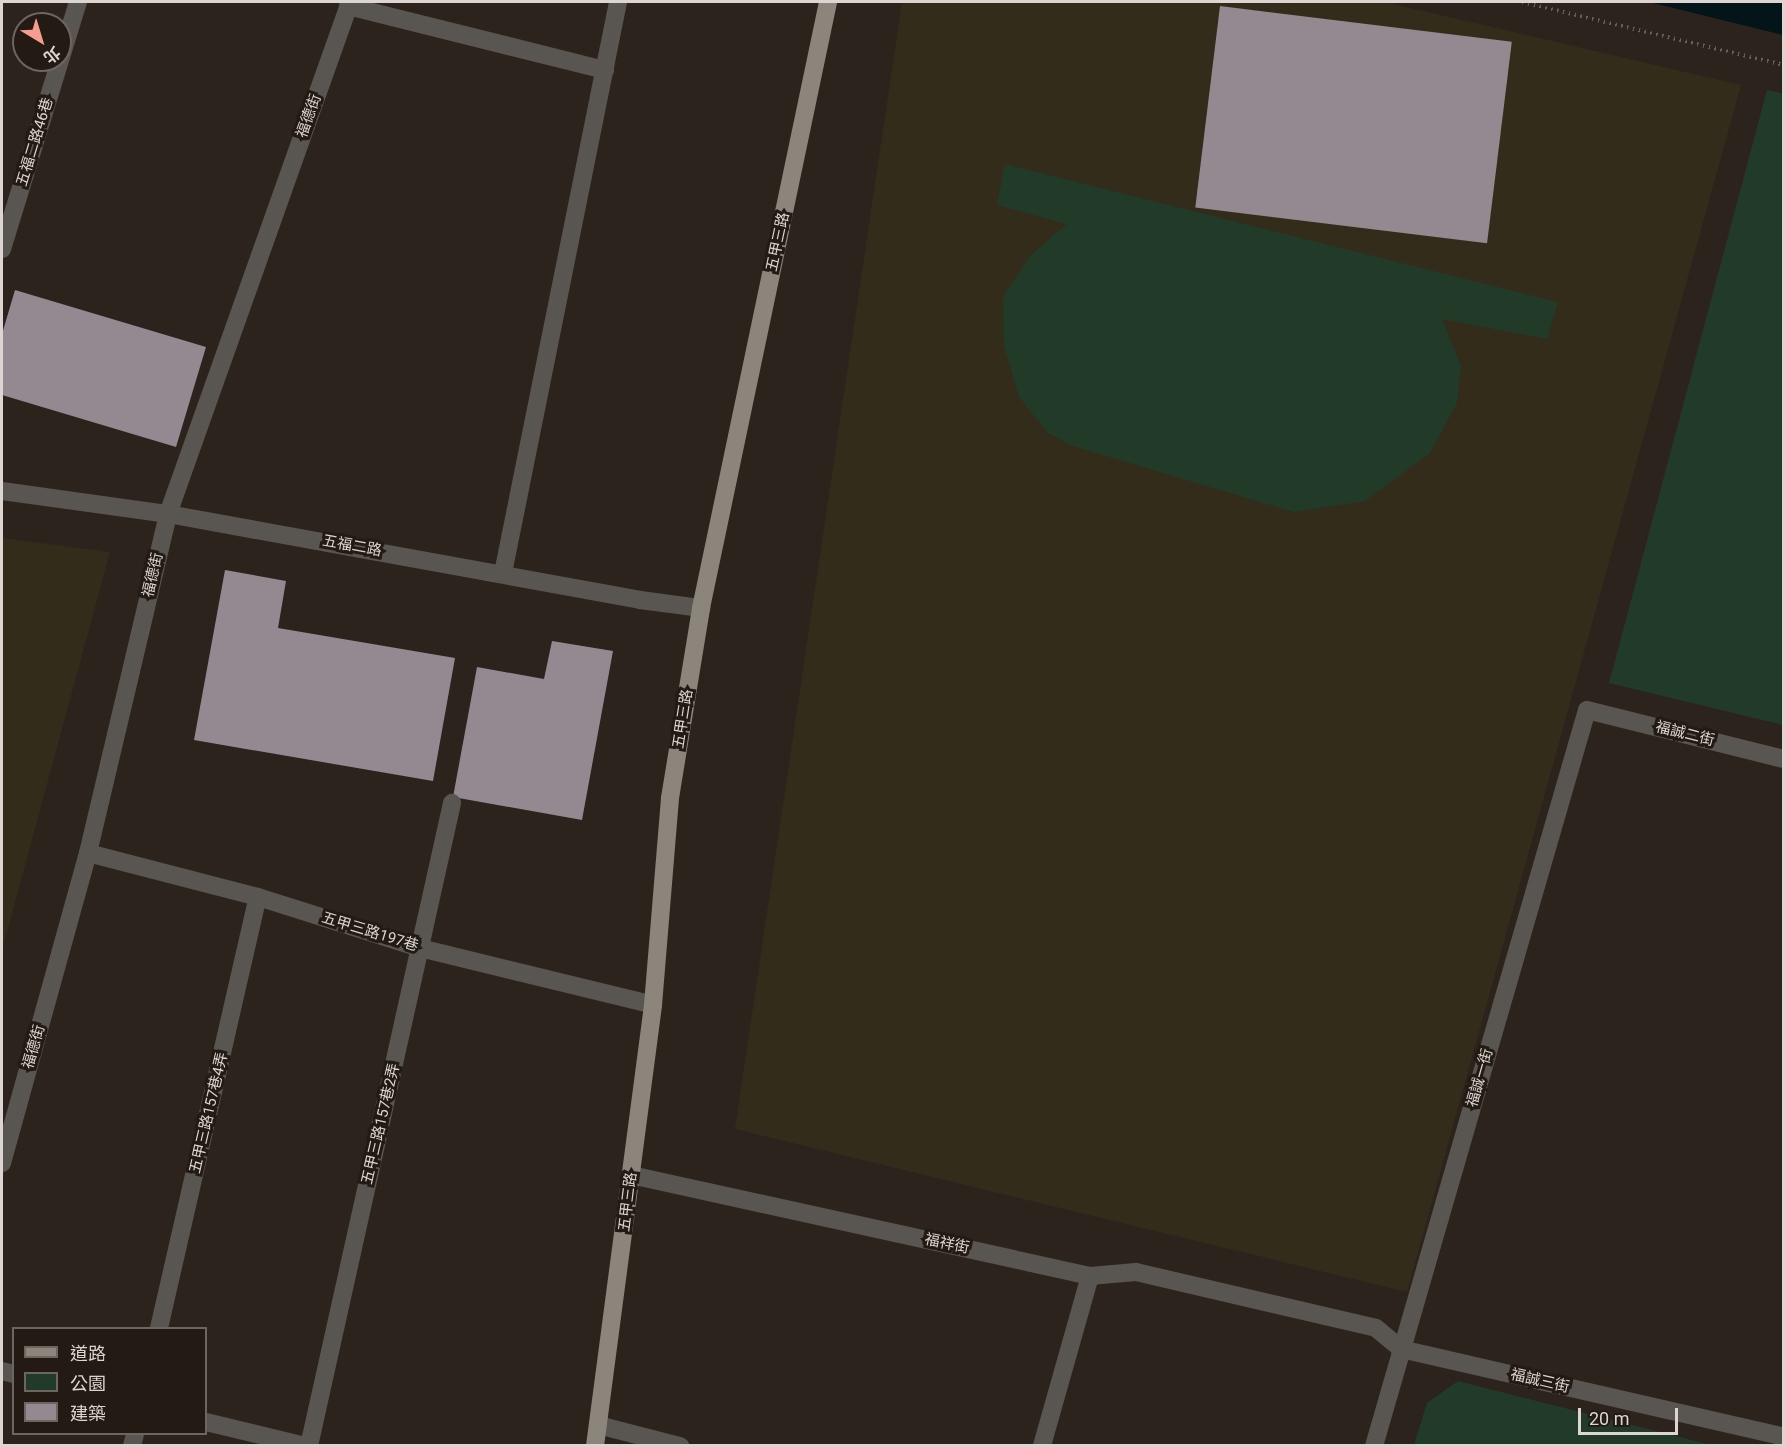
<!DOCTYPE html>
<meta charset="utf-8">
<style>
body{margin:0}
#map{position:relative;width:1785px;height:1447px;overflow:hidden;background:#2d231d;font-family:Roboto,"Noto Sans TC",sans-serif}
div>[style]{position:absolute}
.education>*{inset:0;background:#342c1b}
.green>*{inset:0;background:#213b28}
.water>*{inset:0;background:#041519}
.building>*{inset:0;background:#958991;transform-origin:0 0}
.path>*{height:4px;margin-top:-2px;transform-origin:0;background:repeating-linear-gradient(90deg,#675e59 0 1.5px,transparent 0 6px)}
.minor>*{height:18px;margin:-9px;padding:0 9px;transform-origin:9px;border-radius:9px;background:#595651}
.major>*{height:18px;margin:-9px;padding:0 9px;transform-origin:9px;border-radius:9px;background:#8c857c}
span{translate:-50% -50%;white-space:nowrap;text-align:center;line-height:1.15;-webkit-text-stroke:6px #231a14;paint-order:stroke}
.street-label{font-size:15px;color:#dcd5d1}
.frame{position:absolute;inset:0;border:3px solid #dcd5d1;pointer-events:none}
.legend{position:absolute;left:12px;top:1327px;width:195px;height:108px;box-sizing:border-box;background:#231a14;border:2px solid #6d6560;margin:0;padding:8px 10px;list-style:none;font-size:18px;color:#dcd5d1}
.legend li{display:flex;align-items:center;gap:12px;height:30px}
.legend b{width:30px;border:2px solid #6d6560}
.north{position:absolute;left:12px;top:12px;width:60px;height:60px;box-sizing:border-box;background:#231a14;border:2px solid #6d6560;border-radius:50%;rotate:142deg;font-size:16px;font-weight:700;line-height:24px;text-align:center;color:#dcd5d1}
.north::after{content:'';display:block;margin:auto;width:21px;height:27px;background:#f59d8f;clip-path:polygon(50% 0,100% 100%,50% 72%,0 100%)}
.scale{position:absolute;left:1578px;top:1408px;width:100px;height:27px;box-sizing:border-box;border:3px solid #dcd5d1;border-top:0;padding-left:8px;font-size:18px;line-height:21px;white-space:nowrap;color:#dcd5d1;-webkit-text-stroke:4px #231a14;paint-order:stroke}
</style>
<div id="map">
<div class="education">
<i style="clip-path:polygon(902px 2px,1384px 2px,1741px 85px,1407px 1292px,735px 1129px)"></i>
<i style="clip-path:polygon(2px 538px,110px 552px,2px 950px)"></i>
</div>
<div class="green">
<i style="clip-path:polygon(1767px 90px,1784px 94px,1783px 725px,1609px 683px)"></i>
<i style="clip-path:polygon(1005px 164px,1558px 302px,1547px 339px,1442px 319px,1461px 366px,1457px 403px,1430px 453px,1365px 501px,1294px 512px,1073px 446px,1048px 433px,1019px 397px,1004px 345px,1003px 297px,1029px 257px,1067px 224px,997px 205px)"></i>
<i style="clip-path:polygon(1458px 1381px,1711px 1445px,1414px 1445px,1427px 1403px)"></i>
</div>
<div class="water">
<i style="clip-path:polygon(1649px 2px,1783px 2px,1783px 35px)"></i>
</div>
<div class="building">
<i style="left:1220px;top:6px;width:294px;height:203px;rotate:7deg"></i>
<i style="clip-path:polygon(15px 290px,206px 347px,176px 447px,2px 395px,2px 334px)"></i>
<i style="clip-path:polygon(225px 570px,286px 581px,278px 628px,455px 658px,433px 781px,194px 740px)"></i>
<i style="clip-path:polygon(552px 641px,613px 651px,582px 820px,453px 797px,477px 667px,544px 679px)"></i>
</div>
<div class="path">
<i style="left:1522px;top:2px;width:269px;rotate:13.5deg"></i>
</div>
<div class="minor">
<i style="left:348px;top:6px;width:265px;rotate:14deg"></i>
<i style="left:2px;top:249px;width:258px;rotate:-72.9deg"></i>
<i style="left:2px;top:491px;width:168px;rotate:7.9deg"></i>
<i style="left:168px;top:514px;width:480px;rotate:10.3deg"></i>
<i style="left:640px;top:600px;width:62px;rotate:7.5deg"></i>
<i style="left:503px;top:573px;width:582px;rotate:-78.61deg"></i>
<i style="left:88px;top:853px;width:176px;rotate:14.5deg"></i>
<i style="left:258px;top:897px;width:170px;rotate:17.5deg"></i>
<i style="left:420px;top:948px;width:240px;rotate:13.7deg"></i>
<i style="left:2px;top:1163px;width:322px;rotate:-74.5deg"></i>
<i style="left:88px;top:853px;width:348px;rotate:-76.7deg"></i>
<i style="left:168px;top:514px;width:543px;rotate:-70.43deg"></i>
<i style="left:631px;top:1175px;width:470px;rotate:12.4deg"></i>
<i style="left:1090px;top:1276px;width:177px;rotate:105.8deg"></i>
<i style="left:1090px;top:1276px;width:46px;rotate:-5deg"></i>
<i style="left:1136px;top:1272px;width:246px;rotate:13.1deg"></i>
<i style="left:1376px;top:1328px;width:33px;rotate:40deg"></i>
<i style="left:1401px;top:1349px;width:393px;rotate:12.9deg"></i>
<i style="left:159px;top:1328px;width:442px;rotate:-77.1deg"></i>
<i style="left:2px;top:1371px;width:12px;rotate:14deg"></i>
<i style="left:206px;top:1422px;width:102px;rotate:13.6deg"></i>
<i style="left:598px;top:1425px;width:85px;rotate:14.4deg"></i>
<i style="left:132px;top:1446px;width:12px;rotate:-76deg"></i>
<i style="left:309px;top:1446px;width:659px;rotate:-77.46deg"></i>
<i style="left:1374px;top:1446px;width:766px;rotate:-73.86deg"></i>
<i style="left:1587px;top:710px;width:203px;rotate:14deg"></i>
</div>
<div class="major">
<i style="left:595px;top:1446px;width:445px;rotate:-82.5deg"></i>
<i style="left:653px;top:1005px;width:208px;rotate:-85.3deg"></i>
<i style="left:670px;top:798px;width:193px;rotate:-80.7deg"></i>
<i style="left:701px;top:608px;width:619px;rotate:-78.16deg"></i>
</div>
<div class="street-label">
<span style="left:309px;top:116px;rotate:-70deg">福德街</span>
<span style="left:35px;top:142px;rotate:-73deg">五福二路46巷</span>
<span style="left:778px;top:242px;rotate:-78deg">五甲三路</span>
<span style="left:352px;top:546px;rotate:10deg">五福二路</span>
<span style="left:153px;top:575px;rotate:-77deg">福德街</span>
<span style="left:683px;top:719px;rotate:-81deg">五甲三路</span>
<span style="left:1685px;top:734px;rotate:14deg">福誠二街</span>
<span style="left:370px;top:932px;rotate:17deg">五甲三路197巷</span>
<span style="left:34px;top:1047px;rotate:-74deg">福德街</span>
<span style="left:1480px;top:1078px;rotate:-74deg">福誠一街</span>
<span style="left:209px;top:1113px;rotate:-77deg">五甲三路157巷4弄</span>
<span style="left:381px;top:1124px;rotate:-77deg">五甲三路157巷2弄</span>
<span style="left:628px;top:1202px;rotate:-83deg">五甲三路</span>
<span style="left:947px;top:1244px;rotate:12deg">福祥街</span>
<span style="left:1540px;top:1381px;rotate:13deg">福誠三街</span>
</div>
<div class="frame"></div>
<ul class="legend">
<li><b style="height:8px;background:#8c857c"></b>道路</li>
<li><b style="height:16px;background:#213b28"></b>公園</li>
<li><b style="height:16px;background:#958991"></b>建築</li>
</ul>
<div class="north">北</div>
<div class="scale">20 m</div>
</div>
